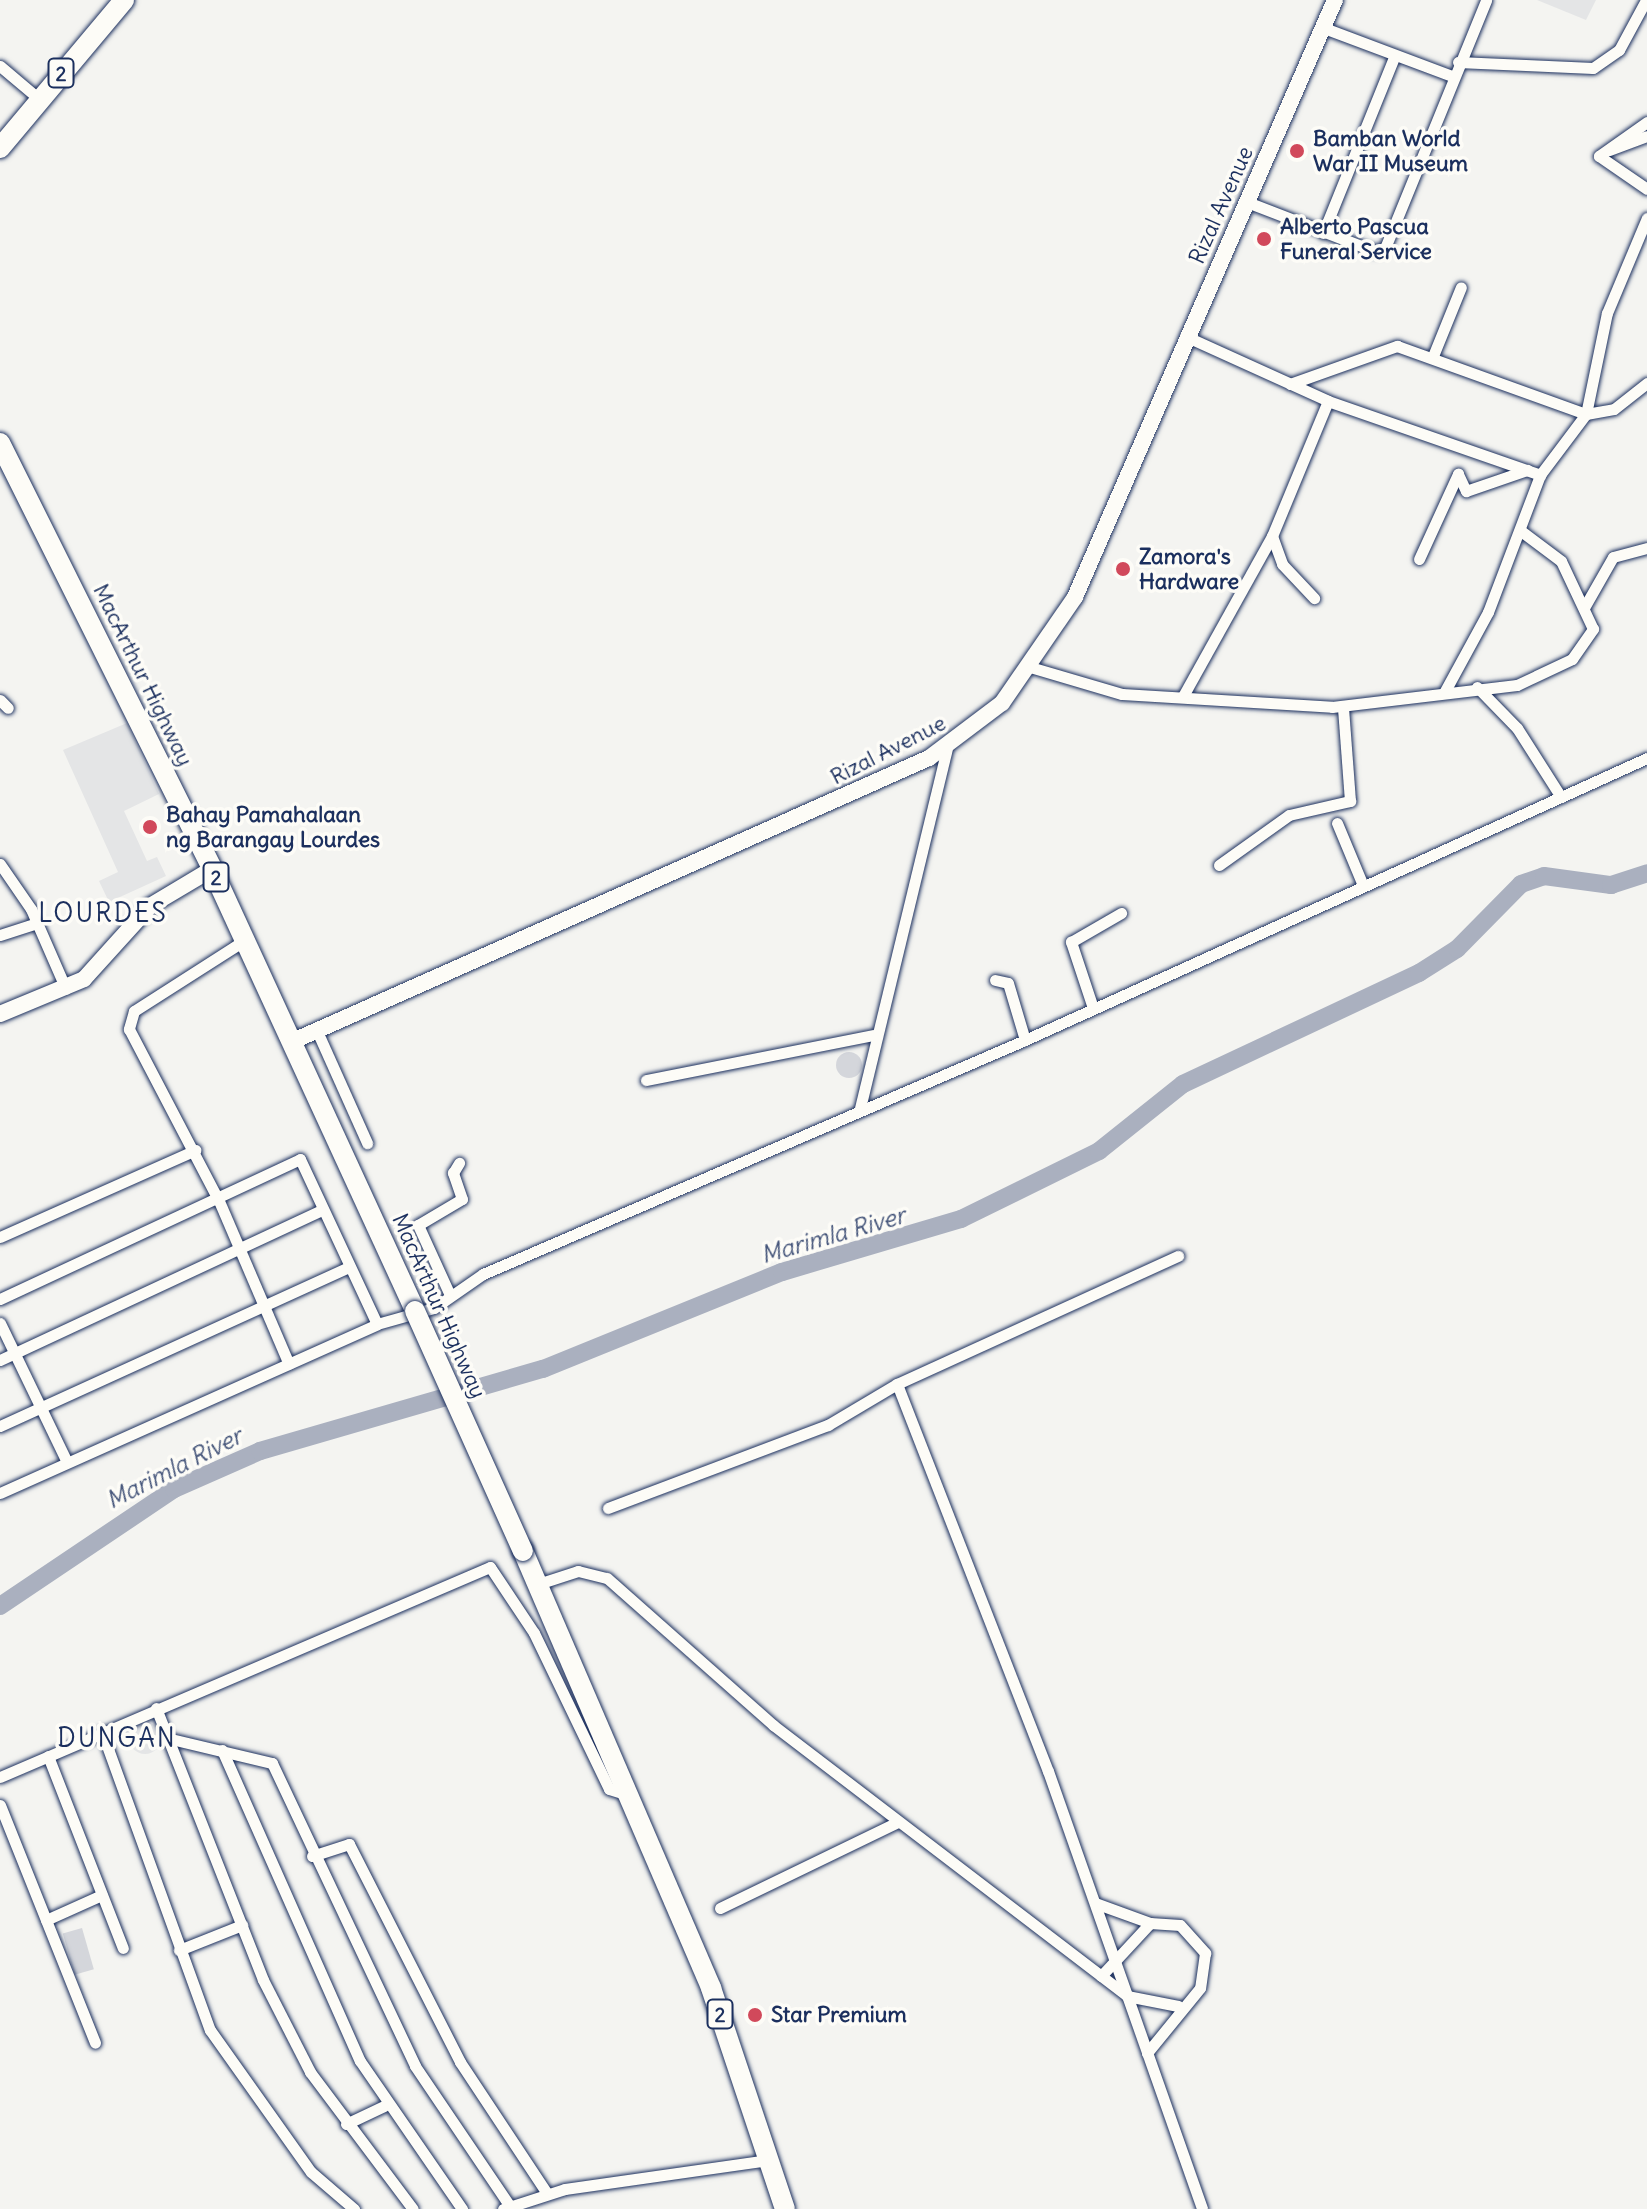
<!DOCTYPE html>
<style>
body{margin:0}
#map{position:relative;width:1647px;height:2209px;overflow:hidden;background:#f4f4f1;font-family:Delius,sans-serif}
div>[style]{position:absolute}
.built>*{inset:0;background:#e4e5e6}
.round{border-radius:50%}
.green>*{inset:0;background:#d4d6db;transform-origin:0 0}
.river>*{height:18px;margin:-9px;padding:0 9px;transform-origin:9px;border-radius:9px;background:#aab0bf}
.roads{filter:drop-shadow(0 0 2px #1b2f5e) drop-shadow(0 0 2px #1b2f5e)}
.street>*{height:11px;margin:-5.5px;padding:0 5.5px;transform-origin:5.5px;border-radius:5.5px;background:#fdfcf7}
.secondary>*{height:16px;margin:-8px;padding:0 8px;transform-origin:8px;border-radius:8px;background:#fdfcf7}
.highway>*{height:20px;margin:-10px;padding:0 10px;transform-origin:10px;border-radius:10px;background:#fdfcf7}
.bridges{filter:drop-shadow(0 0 2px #1b2f5e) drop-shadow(0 0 2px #1b2f5e)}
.highway-bridge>*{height:20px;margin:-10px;padding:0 10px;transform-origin:10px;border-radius:10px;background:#fdfcf7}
.dots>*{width:22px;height:22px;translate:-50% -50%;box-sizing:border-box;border:4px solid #fdfcf7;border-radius:50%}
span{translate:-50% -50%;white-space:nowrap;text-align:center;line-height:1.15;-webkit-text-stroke:7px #fdfcf7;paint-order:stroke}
.shield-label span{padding:2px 6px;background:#fdfcf7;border:2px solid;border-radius:6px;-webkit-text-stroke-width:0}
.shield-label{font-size:20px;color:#1b2f5e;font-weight:700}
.poi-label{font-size:22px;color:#1b2f5e;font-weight:700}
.left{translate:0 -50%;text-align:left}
.street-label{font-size:22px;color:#1b2f5e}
.water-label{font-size:24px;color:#46567b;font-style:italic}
.quarter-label{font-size:26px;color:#1b2f5e;letter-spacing:2px}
</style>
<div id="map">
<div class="built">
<i style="clip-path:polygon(1537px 0,1596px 0,1586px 20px)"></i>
<i style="clip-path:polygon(127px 723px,159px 794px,124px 811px,147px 861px,157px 857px,166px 876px,109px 902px,99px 881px,118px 872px,63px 750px)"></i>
<i class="round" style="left:129px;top:1722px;width:32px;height:32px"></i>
</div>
<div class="green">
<i class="round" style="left:836px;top:1052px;width:26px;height:26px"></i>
<i style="left:82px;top:1928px;width:43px;height:20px;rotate:74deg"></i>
</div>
<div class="river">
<i style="left:0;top:1606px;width:210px;rotate:-33.9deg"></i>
<i style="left:174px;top:1489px;width:94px;rotate:-23.8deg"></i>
<i style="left:260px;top:1451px;width:295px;rotate:-16.2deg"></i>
<i style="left:543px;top:1369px;width:258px;rotate:-22.1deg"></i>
<i style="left:782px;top:1272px;width:187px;rotate:-16.5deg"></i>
<i style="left:961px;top:1219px;width:154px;rotate:-26.2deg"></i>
<i style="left:1099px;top:1151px;width:107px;rotate:-38.6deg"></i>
<i style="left:1183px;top:1084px;width:261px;rotate:-25.2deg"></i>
<i style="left:1419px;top:973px;width:45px;rotate:-32.3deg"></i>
<i style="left:1457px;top:949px;width:91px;rotate:-45.4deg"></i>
<i style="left:1521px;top:884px;width:24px;rotate:-19deg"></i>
<i style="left:1544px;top:876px;width:68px;rotate:7.7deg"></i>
<i style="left:1611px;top:885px;width:38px;rotate:-18deg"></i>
</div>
<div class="roads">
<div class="street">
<i style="left:1324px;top:28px;width:137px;rotate:20.6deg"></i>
<i style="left:1458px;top:62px;width:135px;rotate:2.5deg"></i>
<i style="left:1593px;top:68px;width:32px;rotate:-35deg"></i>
<i style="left:1619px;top:50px;width:57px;rotate:-61.6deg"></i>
<i style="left:0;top:66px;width:51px;rotate:40.2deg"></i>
<i style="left:1647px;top:122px;width:59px;rotate:144.7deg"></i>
<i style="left:1599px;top:156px;width:58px;rotate:34.5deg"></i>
<i style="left:1609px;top:150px;width:40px;rotate:-20.2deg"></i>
<i style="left:1247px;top:202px;width:136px;rotate:21.1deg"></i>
<i style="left:1374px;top:251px;width:11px;rotate:-15deg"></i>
<i style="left:1385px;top:248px;width:268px;rotate:-67.8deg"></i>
<i style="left:1323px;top:233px;width:190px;rotate:-68deg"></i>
<i style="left:1185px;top:336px;width:157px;rotate:24.4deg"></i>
<i style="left:1433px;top:356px;width:74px;rotate:-67.9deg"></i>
<i style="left:1290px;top:384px;width:114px;rotate:-19.6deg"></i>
<i style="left:1397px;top:346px;width:201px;rotate:19.8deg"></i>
<i style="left:1586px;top:414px;width:28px;rotate:-10deg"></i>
<i style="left:1614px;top:409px;width:42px;rotate:-38.2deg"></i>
<i style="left:1272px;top:536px;width:30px;rotate:70deg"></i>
<i style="left:1282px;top:564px;width:47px;rotate:46.7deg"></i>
<i style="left:1419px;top:559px;width:94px;rotate:-65.4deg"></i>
<i style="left:1458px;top:474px;width:19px;rotate:65deg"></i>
<i style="left:1466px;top:491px;width:65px;rotate:-19deg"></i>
<i style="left:1585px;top:606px;width:56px;rotate:-60.3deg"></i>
<i style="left:1613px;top:557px;width:35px;rotate:-15deg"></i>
<i style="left:1030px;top:667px;width:96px;rotate:16.4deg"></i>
<i style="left:1122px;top:694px;width:210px;rotate:3.5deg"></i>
<i style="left:1332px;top:707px;width:186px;rotate:-6.8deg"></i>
<i style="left:1517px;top:685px;width:61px;rotate:-25.3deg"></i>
<i style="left:1572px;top:659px;width:37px;rotate:-55deg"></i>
<i style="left:1593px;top:629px;width:75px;rotate:-115.2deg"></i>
<i style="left:1561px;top:561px;width:50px;rotate:-143.1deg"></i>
<i style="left:1477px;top:687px;width:57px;rotate:45.7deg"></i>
<i style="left:1517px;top:728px;width:82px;rotate:57.5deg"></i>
<i style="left:1445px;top:691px;width:90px;rotate:-61.4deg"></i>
<i style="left:1488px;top:612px;width:147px;rotate:-69.2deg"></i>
<i style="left:1540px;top:475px;width:76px;rotate:-53deg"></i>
<i style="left:1586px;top:414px;width:103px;rotate:-78.3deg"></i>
<i style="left:1607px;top:313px;width:103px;rotate:-67.2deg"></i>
<i style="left:1183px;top:696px;width:183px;rotate:-60.9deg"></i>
<i style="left:1272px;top:536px;width:146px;rotate:-67.5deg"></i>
<i style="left:1328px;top:401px;width:225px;rotate:19.2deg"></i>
<i style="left:0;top:700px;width:11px;rotate:45deg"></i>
<i style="left:1337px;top:823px;width:65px;rotate:67.4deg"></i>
<i style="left:0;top:864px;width:55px;rotate:55.4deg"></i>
<i style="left:31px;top:909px;width:87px;rotate:66.4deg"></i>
<i style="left:1219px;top:865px;width:86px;rotate:-35.5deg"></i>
<i style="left:1289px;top:815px;width:63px;rotate:-12.9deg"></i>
<i style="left:1350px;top:801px;width:94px;rotate:-94.3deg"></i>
<i style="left:0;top:935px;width:39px;rotate:-18deg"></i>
<i style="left:245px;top:940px;width:132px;rotate:147.4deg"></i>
<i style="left:134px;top:1011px;width:19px;rotate:106deg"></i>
<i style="left:129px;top:1029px;width:194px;rotate:62.4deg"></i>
<i style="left:219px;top:1201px;width:177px;rotate:66.8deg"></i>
<i style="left:995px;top:980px;width:13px;rotate:13deg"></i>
<i style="left:1008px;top:983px;width:59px;rotate:73.4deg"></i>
<i style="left:1093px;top:1008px;width:70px;rotate:-108.4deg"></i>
<i style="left:1071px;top:942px;width:58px;rotate:-30.1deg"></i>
<i style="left:317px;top:1031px;width:123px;rotate:65.9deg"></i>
<i style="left:646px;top:1080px;width:232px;rotate:-11.2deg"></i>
<i style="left:860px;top:1108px;width:369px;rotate:-76.4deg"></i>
<i style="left:0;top:1237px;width:214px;rotate:-24deg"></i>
<i style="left:449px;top:1293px;width:75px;rotate:-114.5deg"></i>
<i style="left:418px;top:1225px;width:51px;rotate:-30.6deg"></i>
<i style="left:462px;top:1199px;width:28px;rotate:-109deg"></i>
<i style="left:453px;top:1173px;width:12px;rotate:-59deg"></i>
<i style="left:0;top:1299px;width:331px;rotate:-25deg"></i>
<i style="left:300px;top:1159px;width:182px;rotate:65deg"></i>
<i style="left:0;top:1323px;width:154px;rotate:64.3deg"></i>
<i style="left:0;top:1360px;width:355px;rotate:-25deg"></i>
<i style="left:897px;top:1384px;width:415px;rotate:68.7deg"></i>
<i style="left:1048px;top:1771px;width:464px;rotate:70.6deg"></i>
<i style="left:0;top:1426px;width:384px;rotate:-24.5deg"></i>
<i style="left:0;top:1493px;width:413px;rotate:-24.1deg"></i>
<i style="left:377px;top:1324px;width:59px;rotate:-15.7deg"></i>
<i style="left:434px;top:1308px;width:60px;rotate:-34.8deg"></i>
<i style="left:483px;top:1274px;width:590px;rotate:-23.35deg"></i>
<i style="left:1025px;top:1040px;width:683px;rotate:-24.39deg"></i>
<i style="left:608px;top:1508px;width:235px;rotate:-20.7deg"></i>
<i style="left:828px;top:1425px;width:80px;rotate:-30.7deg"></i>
<i style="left:897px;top:1384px;width:309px;rotate:-24.5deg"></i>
<i style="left:538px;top:1584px;width:42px;rotate:-18deg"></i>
<i style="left:578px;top:1571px;width:30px;rotate:14deg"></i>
<i style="left:607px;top:1578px;width:222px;rotate:41.5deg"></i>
<i style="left:773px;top:1725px;width:446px;rotate:37.4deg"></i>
<i style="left:1127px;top:1996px;width:52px;rotate:11.1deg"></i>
<i style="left:156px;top:1708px;width:292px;rotate:68.5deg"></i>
<i style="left:263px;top:1980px;width:103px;rotate:62.9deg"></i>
<i style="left:310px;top:2072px;width:171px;rotate:53.1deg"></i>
<i style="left:102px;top:1732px;width:317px;rotate:70.1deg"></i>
<i style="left:210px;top:2030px;width:174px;rotate:54.6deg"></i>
<i style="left:311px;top:2172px;width:57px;rotate:40.7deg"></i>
<i style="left:171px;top:1739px;width:104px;rotate:13.4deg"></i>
<i style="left:272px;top:1763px;width:335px;rotate:64.7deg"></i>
<i style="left:415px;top:2066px;width:168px;rotate:55.9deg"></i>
<i style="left:222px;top:1750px;width:340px;rotate:66.1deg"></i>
<i style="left:360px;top:2061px;width:180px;rotate:55.4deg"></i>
<i style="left:48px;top:1756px;width:206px;rotate:68.7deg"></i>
<i style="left:0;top:1777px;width:533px;rotate:-23.2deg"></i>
<i style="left:490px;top:1567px;width:79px;rotate:56.3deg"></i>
<i style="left:534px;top:1633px;width:173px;rotate:64.3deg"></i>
<i style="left:609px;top:1789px;width:21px;rotate:17deg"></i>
<i style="left:0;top:1805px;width:256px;rotate:68.2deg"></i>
<i style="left:312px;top:1856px;width:39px;rotate:-18deg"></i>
<i style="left:349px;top:1844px;width:245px;rotate:63deg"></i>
<i style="left:460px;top:2062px;width:156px;rotate:56.5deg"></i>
<i style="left:1095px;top:1903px;width:59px;rotate:20deg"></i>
<i style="left:1150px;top:1923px;width:30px;rotate:4deg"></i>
<i style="left:1180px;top:1925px;width:38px;rotate:48deg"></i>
<i style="left:1205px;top:1953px;width:35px;rotate:98deg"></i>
<i style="left:1200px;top:1988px;width:84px;rotate:129.2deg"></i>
<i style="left:720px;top:1908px;width:198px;rotate:-25.8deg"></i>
<i style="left:46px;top:1920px;width:61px;rotate:-24.1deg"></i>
<i style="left:179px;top:1950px;width:68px;rotate:-21.6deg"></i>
<i style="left:1101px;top:1976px;width:72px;rotate:-47.2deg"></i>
<i style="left:346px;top:2124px;width:42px;rotate:-25.3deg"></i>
<i style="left:503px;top:2209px;width:65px;rotate:-17.9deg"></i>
<i style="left:565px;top:2189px;width:207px;rotate:-8.1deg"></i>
</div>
<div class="secondary">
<i style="left:0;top:1014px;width:91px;rotate:-22.6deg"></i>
<i style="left:84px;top:979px;width:98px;rotate:-47.9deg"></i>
<i style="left:150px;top:906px;width:72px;rotate:-30.8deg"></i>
<i style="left:291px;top:1042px;width:698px;rotate:-24deg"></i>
<i style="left:929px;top:758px;width:91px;rotate:-37deg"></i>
<i style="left:1002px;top:703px;width:129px;rotate:-55.4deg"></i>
<i style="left:1075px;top:597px;width:651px;rotate:-66.47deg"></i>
</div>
<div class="highway">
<i style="left:0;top:148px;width:193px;rotate:-50deg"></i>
<i style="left:0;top:443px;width:476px;rotate:63.5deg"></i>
<i style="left:212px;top:869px;width:486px;rotate:65.3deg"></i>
<i style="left:523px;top:1551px;width:476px;rotate:66.7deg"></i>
<i style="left:711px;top:1988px;width:233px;rotate:71.5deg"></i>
</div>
</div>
<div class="bridges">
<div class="highway-bridge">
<i style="left:415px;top:1311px;width:263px;rotate:65.8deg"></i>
</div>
</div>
<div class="dots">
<i style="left:1297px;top:151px;background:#d1495b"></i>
<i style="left:1264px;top:239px;background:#d1495b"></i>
<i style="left:1123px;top:569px;background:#d1495b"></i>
<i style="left:150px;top:827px;background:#d1495b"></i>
<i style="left:755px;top:2015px;background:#d1495b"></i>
</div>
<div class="shield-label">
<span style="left:61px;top:73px">2</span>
<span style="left:216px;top:877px">2</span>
<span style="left:720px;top:2014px">2</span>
</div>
<div class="poi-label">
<span class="left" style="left:1313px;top:151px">Bamban World<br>War II Museum</span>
<span class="left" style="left:1280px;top:239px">Alberto Pascua<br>Funeral Service</span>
<span class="left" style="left:1139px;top:569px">Zamora's<br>Hardware</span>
<span class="left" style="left:166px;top:827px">Bahay Pamahalaan<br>ng Barangay Lourdes</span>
<span class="left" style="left:771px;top:2015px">Star Premium</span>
</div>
<div class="street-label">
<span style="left:1221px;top:205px;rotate:-66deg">Rizal Avenue</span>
<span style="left:143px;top:675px;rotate:64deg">MacArthur Highway</span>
<span style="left:888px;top:750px;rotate:-27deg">Rizal Avenue</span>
<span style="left:439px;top:1306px;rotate:66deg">MacArthur Highway</span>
</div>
<div class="water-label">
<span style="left:833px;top:1235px;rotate:-16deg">Marimla River</span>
<span style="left:174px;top:1468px;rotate:-27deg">Marimla River</span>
</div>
<div class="quarter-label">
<span style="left:103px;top:913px">LOURDES</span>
<span style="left:117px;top:1738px">DUNGAN</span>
</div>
</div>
